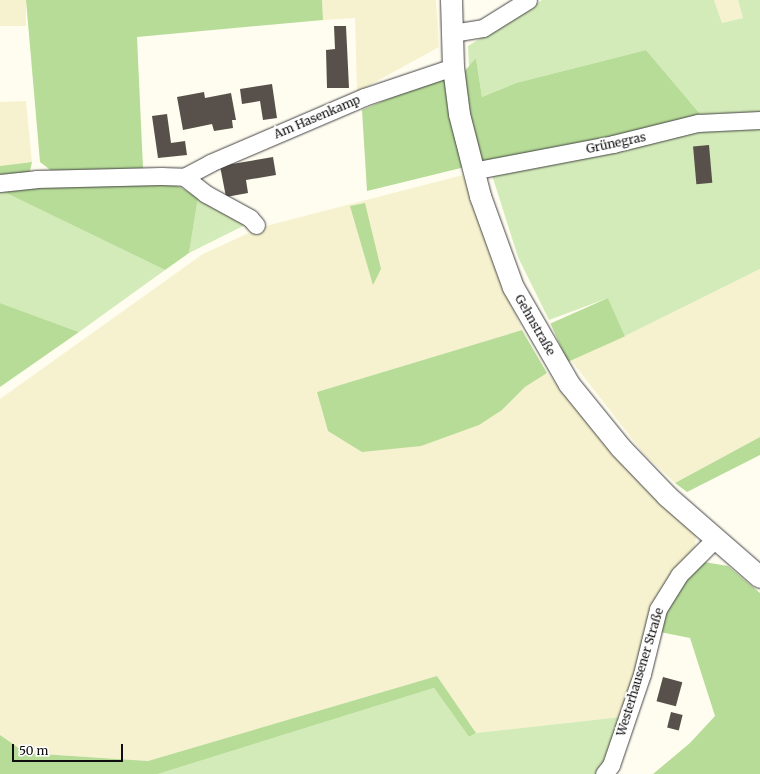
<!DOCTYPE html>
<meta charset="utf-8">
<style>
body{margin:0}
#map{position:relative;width:760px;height:774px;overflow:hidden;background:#fffcf0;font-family:Merriweather,serif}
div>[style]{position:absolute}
.farmland>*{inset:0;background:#f6f2cf;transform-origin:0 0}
.green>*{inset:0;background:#d3ebb8}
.forest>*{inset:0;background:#b7dc97;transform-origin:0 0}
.building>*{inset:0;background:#58504b;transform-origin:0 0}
.roads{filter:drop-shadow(0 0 1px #424242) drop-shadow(0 0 1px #424242)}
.minor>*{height:17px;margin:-8.5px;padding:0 8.5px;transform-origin:8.5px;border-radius:8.5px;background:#fff}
.tertiary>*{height:21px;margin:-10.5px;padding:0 10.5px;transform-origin:10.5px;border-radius:10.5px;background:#fff}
span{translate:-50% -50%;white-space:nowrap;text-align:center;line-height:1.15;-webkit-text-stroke:4px #fff;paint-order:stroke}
.street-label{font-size:12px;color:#0f0f0f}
.scale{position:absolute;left:12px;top:744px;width:111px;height:18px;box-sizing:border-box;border:2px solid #0f0f0f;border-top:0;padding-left:5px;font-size:12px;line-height:14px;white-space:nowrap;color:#0f0f0f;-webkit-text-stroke:3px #fff;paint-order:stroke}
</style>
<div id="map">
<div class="farmland">
<i style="left:0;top:0;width:26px;height:26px"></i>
<i style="clip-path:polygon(322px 0,436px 0,439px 47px,357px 92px,355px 18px,323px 20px)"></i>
<i style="clip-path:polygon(714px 0,738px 0,743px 18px,722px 23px)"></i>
<i style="clip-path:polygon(26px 101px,32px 162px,0 166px,0 102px)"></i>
<i style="clip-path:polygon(463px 175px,492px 261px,522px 330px,317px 392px,502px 410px,525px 387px,547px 373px,618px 457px,696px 532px,695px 547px,672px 573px,621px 717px,476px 733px,437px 676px,148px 761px,26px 753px,0 735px,0 399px,203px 254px,262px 227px)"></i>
<i style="clip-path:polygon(760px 269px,760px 437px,675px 483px,643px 453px,570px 359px,625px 336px)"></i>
</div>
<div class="green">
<i style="clip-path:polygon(542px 0,714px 0,722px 23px,743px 18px,738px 0,760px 0,760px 117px,704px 118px,646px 50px,516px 83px,482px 97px,476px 58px,469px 67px,468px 46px)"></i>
<i style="clip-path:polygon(760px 126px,760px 269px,625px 336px,608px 298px,549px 320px,518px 257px,491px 172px,697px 128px)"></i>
<i style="clip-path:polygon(0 190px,165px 270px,79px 332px,0 303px)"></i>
<i style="clip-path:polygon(198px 198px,243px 219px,243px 226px,189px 253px)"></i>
<i style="clip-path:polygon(434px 688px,469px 737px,476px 733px,621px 717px,599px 774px,158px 774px)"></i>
</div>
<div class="forest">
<i style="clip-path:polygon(26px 0,322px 0,323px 20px,137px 37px,143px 168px,53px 172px,40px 162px)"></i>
<i style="clip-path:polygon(646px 50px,702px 116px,607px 141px,461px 168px,367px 191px,362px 110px,433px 80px,463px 73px,476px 58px,482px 97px,516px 83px)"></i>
<i style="clip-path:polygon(32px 162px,29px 175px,0 178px,0 166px)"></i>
<i style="clip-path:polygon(157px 181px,180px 187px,198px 198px,189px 253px,165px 270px,0 190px,35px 184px)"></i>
<i style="clip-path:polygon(365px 203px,381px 269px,373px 285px,350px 206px)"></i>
<i style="left:608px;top:298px;width:42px;height:63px;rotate:66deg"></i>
<i style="clip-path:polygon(0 303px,79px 332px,0 387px)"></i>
<i style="clip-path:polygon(522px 330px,547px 373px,525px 387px,502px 410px,479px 425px,421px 446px,362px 452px,328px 431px,317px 392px)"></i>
<i style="clip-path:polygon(760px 437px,760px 455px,687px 492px,675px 483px)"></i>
<i style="clip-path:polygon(704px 562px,728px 566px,760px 593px,760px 774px,653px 774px,690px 743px,715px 716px,690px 638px,660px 632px,669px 603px,687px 576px)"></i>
<i style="clip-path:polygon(437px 676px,476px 733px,469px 737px,434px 688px,158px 774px,0 774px,0 735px,26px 753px,148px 761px)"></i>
</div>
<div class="building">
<i style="clip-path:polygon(334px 26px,346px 26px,349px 88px,327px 88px,326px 50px,335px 49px)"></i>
<i style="clip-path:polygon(272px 84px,277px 118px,263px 120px,260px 101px,242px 104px,240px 89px)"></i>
<i style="clip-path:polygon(204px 92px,205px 98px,231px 93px,236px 120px,232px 120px,233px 128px,214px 131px,212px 124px,183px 130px,177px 97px)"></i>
<i style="clip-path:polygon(167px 114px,171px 143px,185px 141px,187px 155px,158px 158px,152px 116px)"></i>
<i style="left:709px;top:145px;width:38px;height:16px;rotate:85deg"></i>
<i style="clip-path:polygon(273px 157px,276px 175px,246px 180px,248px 193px,226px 197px,220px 166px)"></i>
<i style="left:663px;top:677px;width:20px;height:25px;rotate:15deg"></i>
<i style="left:671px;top:712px;width:12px;height:16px;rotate:14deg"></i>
</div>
<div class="roads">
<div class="minor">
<i style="left:452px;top:33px;width:31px;rotate:-9deg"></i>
<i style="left:483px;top:28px;width:53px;rotate:-31.9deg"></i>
<i style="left:472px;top:171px;width:144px;rotate:-10.8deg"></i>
<i style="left:613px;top:144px;width:88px;rotate:-13.9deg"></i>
<i style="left:698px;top:123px;width:62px;rotate:-2.8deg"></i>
<i style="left:0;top:183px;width:36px;rotate:-6deg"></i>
<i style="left:36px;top:179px;width:125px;rotate:-1.4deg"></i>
<i style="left:161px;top:176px;width:23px;rotate:2deg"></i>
<i style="left:256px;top:225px;width:9px;rotate:-131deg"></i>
<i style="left:250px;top:218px;width:50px;rotate:-151.4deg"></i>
<i style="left:206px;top:194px;width:28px;rotate:-142deg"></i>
<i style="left:184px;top:177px;width:30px;rotate:-28deg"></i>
<i style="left:210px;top:163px;width:168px;rotate:-23.2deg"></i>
<i style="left:364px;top:97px;width:94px;rotate:-18.6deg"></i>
<i style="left:604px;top:774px;width:11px;rotate:-52deg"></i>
<i style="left:611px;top:765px;width:96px;rotate:-71.2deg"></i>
<i style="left:642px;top:674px;width:67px;rotate:-76.2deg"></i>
<i style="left:658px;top:609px;width:40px;rotate:-58deg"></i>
<i style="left:679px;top:575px;width:52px;rotate:-45deg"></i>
</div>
<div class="tertiary">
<i style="left:451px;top:0;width:67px;rotate:88.3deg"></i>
<i style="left:453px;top:67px;width:47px;rotate:82.7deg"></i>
<i style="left:459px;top:114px;width:85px;rotate:75.6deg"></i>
<i style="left:480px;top:196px;width:97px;rotate:70.1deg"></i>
<i style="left:513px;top:287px;width:112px;rotate:60deg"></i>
<i style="left:569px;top:384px;width:81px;rotate:51deg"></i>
<i style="left:620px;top:447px;width:68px;rotate:46.2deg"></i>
<i style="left:667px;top:496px;width:123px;rotate:41.1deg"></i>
</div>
</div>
<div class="street-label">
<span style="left:317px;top:117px;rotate:-23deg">Am Hasenkamp</span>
<span style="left:616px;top:143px;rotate:-12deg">Grünegras</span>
<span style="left:535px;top:325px;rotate:60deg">Gehnstraße</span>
<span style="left:640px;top:672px;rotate:-73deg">Westerhausener Straße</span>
</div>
<div class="scale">50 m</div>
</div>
